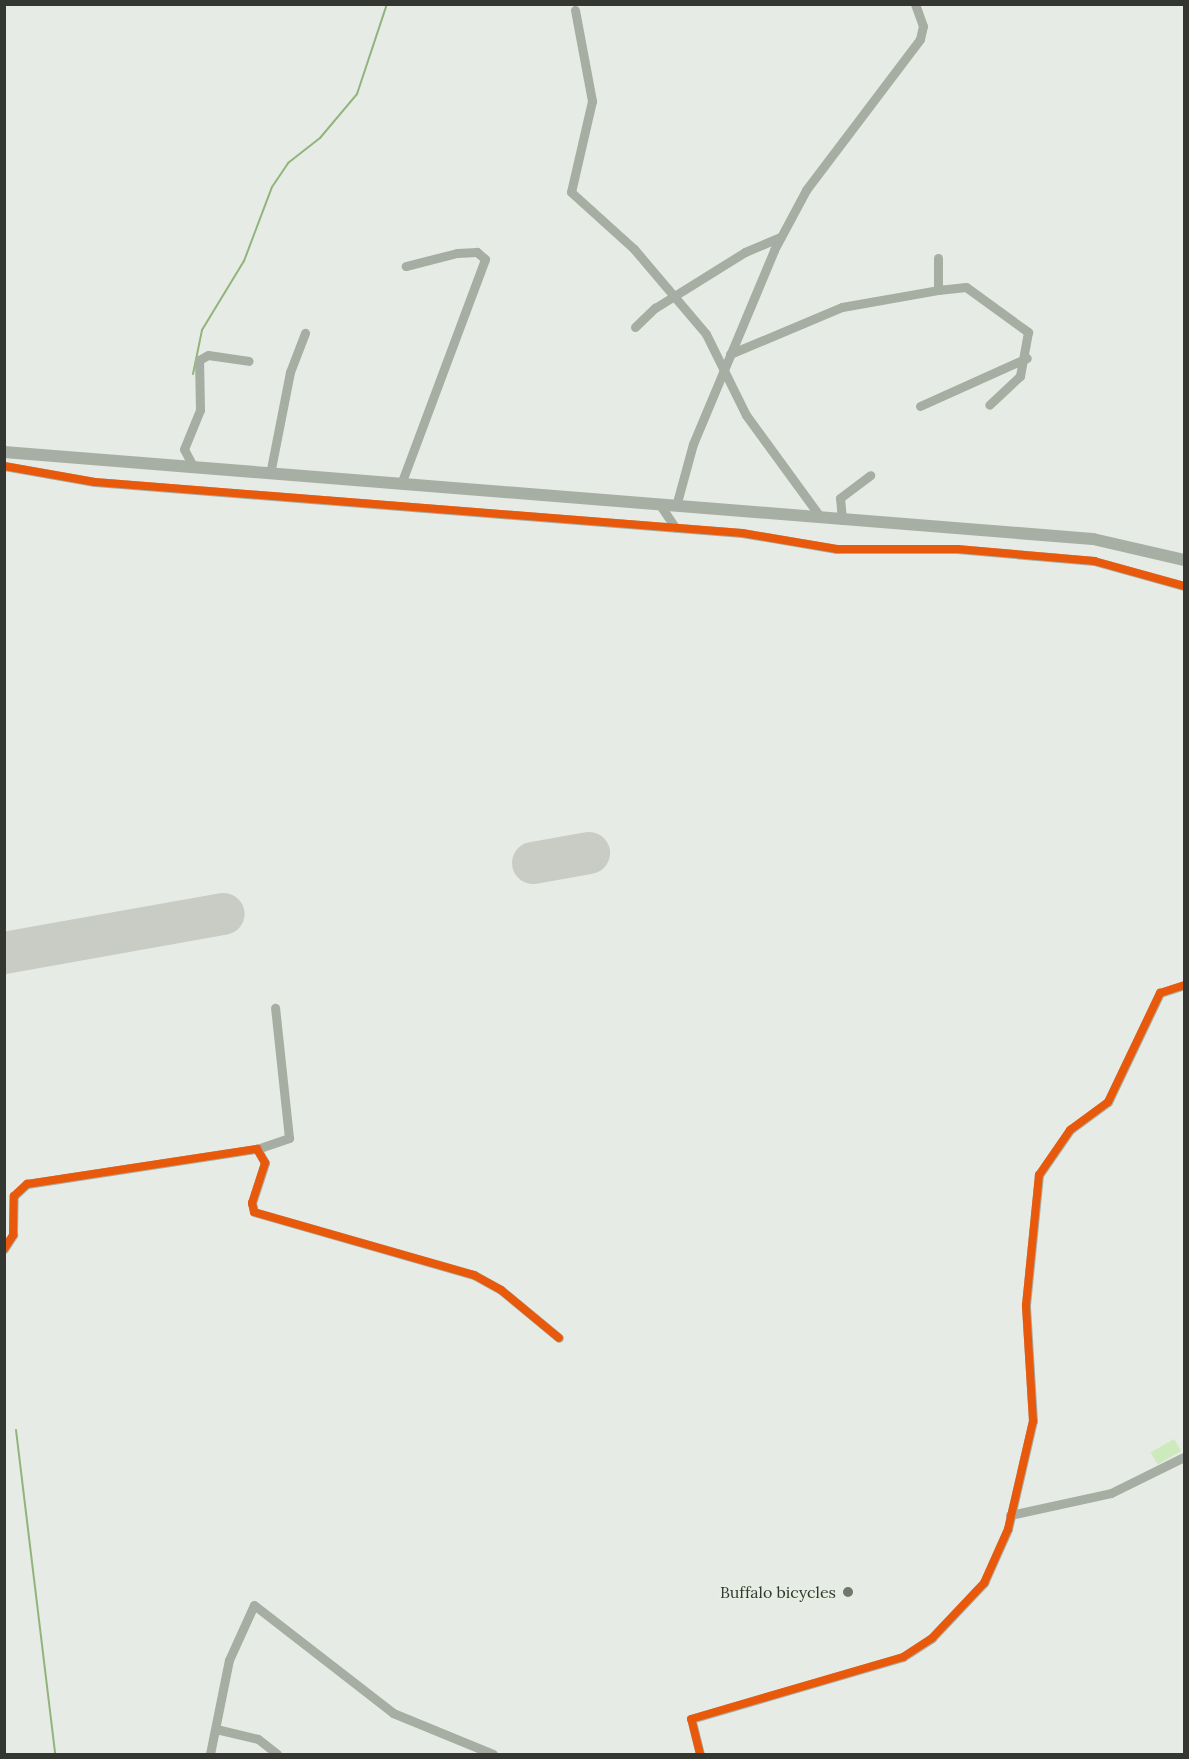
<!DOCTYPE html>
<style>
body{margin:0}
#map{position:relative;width:1189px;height:1759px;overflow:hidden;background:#e7ebe5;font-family:Lora,serif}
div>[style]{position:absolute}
.green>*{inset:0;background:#cceabc;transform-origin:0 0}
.stream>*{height:2px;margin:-1px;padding:0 1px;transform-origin:1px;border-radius:1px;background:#90b47b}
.runway>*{height:42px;margin:-21px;padding:0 21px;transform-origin:21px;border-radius:21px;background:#c8ccc5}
.minor>*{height:9px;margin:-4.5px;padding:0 4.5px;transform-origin:4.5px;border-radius:4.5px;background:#a6ada2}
.major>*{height:12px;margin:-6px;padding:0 6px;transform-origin:6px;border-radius:6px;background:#a7afa4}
.cycleway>*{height:8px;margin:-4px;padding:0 4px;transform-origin:4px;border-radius:4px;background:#e8590c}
.dots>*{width:16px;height:16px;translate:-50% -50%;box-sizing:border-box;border:3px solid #e6eee2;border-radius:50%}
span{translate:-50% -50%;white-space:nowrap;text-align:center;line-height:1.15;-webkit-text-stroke:4.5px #e6eee2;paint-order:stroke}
.poi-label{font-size:16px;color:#343632}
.right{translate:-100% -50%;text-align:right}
.frame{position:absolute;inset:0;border:6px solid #343632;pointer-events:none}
</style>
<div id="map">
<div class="green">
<i style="left:1174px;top:1439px;width:14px;height:27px;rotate:60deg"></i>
</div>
<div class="stream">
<i style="left:193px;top:374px;width:45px;rotate:-78.4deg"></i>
<i style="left:202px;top:330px;width:81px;rotate:-58.7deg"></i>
<i style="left:244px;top:261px;width:79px;rotate:-69.3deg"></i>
<i style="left:272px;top:187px;width:29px;rotate:-56deg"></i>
<i style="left:288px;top:163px;width:41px;rotate:-38deg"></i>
<i style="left:320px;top:138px;width:57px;rotate:-49.9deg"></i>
<i style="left:357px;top:94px;width:95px;rotate:-71.6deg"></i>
<i style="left:16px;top:1430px;width:326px;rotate:83.1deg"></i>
</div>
<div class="runway">
<i style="left:533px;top:863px;width:57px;rotate:-10.1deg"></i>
<i style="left:4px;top:953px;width:223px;rotate:-10.1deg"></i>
</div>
<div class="minor">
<i style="left:575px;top:10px;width:93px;rotate:79.4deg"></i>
<i style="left:592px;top:101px;width:93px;rotate:103deg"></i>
<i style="left:571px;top:192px;width:85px;rotate:42.1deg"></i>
<i style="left:634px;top:249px;width:111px;rotate:49.7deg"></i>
<i style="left:706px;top:334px;width:90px;rotate:63.7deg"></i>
<i style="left:746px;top:415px;width:127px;rotate:53.9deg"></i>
<i style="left:938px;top:290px;width:28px;rotate:-6deg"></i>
<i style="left:966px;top:287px;width:77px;rotate:36deg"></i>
<i style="left:1028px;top:332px;width:45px;rotate:100.3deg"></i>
<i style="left:1020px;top:376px;width:42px;rotate:136.9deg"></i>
<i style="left:635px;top:327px;width:28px;rotate:-44deg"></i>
<i style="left:655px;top:308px;width:106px;rotate:-31.9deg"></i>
<i style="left:745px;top:252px;width:38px;rotate:-23deg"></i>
<i style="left:730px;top:354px;width:121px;rotate:-22.8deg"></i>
<i style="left:842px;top:307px;width:97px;rotate:-10deg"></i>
<i style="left:938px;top:290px;width:32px;rotate:-90deg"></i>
<i style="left:920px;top:406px;width:117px;rotate:-24.2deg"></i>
<i style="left:4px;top:466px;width:92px;rotate:10deg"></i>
<i style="left:95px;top:482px;width:649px;rotate:4.51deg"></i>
<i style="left:742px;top:533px;width:96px;rotate:9.6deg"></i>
<i style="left:837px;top:549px;width:120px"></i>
<i style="left:957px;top:549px;width:138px;rotate:5deg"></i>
<i style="left:1094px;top:561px;width:93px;rotate:15.5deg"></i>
<i style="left:194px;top:468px;width:21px;rotate:-118deg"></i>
<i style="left:184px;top:449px;width:42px;rotate:-67.7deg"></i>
<i style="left:200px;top:410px;width:50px;rotate:-91.1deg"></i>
<i style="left:199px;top:360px;width:10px;rotate:-29deg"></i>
<i style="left:208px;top:355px;width:41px;rotate:8.3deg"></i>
<i style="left:270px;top:474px;width:104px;rotate:-78.9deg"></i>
<i style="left:290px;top:372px;width:42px;rotate:-69deg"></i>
<i style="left:401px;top:484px;width:240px;rotate:-69.5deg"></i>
<i style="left:485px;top:259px;width:11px;rotate:-139deg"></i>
<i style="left:477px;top:252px;width:20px;rotate:177deg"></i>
<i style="left:457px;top:253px;width:53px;rotate:165.7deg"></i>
<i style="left:660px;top:505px;width:27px;rotate:56deg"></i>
<i style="left:676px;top:506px;width:64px;rotate:-74.7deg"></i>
<i style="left:693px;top:444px;width:210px;rotate:-67.3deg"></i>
<i style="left:774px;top:250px;width:68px;rotate:-61.9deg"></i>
<i style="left:806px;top:190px;width:189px;rotate:-52.9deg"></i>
<i style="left:920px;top:39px;width:13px;rotate:-77deg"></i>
<i style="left:923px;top:26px;width:23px;rotate:-110deg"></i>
<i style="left:842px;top:520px;width:22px;rotate:-95deg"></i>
<i style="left:840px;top:498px;width:38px;rotate:-37deg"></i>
<i style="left:257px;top:1149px;width:34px;rotate:-19deg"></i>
<i style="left:289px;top:1138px;width:131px;rotate:-96.1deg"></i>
<i style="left:4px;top:1249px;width:17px;rotate:-57deg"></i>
<i style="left:13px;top:1235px;width:39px;rotate:-89deg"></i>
<i style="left:14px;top:1196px;width:18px;rotate:-43deg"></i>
<i style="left:27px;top:1184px;width:233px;rotate:-8.7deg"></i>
<i style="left:257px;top:1149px;width:16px;rotate:60deg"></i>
<i style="left:265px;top:1163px;width:42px;rotate:108deg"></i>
<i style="left:252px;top:1203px;width:9px;rotate:77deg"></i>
<i style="left:254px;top:1212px;width:229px;rotate:16deg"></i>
<i style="left:474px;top:1275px;width:31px;rotate:29deg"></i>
<i style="left:501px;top:1290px;width:75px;rotate:39.6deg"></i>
<i style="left:1010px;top:1515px;width:103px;rotate:-12.3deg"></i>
<i style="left:1111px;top:1493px;width:81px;rotate:-26.3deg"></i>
<i style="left:216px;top:1729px;width:43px;rotate:13.4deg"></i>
<i style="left:258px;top:1739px;width:24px;rotate:38deg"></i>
<i style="left:210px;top:1754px;width:96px;rotate:-78.6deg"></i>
<i style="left:229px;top:1660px;width:60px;rotate:-65.6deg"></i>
<i style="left:254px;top:1605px;width:176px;rotate:37.8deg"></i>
<i style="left:393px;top:1713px;width:108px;rotate:22.3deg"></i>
<i style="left:700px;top:1754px;width:36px;rotate:-104deg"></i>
<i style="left:691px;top:1719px;width:221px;rotate:-16.3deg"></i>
<i style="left:903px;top:1657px;width:35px;rotate:-33deg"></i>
<i style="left:932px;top:1638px;width:76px;rotate:-46.6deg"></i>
<i style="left:984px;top:1583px;width:59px;rotate:-66deg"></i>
<i style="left:1008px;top:1529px;width:111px;rotate:-77deg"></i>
<i style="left:1033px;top:1421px;width:116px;rotate:-93.5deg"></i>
<i style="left:1026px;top:1305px;width:131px;rotate:-84.3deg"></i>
<i style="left:1039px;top:1175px;width:55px;rotate:-55.4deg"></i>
<i style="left:1070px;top:1130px;width:47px;rotate:-36.4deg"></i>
<i style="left:1108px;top:1102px;width:121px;rotate:-64.5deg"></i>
<i style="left:1160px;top:993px;width:25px;rotate:-18deg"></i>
</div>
<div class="major">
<i style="left:4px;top:452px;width:1092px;rotate:4.57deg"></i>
<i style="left:1093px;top:539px;width:93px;rotate:13deg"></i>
</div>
<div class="cycleway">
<i style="left:4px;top:466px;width:92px;rotate:10deg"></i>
<i style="left:95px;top:482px;width:649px;rotate:4.51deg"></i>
<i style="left:742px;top:533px;width:96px;rotate:9.6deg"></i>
<i style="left:837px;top:549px;width:120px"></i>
<i style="left:957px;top:549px;width:138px;rotate:5deg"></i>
<i style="left:1094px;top:561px;width:93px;rotate:15.5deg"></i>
<i style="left:4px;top:1249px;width:17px;rotate:-57deg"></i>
<i style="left:13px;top:1235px;width:39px;rotate:-89deg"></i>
<i style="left:14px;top:1196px;width:18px;rotate:-43deg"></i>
<i style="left:27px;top:1184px;width:233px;rotate:-8.7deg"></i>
<i style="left:257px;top:1149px;width:16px;rotate:60deg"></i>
<i style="left:265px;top:1163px;width:42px;rotate:108deg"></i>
<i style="left:252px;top:1203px;width:9px;rotate:77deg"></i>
<i style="left:254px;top:1212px;width:229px;rotate:16deg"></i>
<i style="left:474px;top:1275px;width:31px;rotate:29deg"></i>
<i style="left:501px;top:1290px;width:75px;rotate:39.6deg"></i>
<i style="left:700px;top:1754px;width:36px;rotate:-104deg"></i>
<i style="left:691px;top:1719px;width:221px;rotate:-16.3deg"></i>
<i style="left:903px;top:1657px;width:35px;rotate:-33deg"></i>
<i style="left:932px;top:1638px;width:76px;rotate:-46.6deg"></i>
<i style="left:984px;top:1583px;width:59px;rotate:-66deg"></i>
<i style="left:1008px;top:1529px;width:111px;rotate:-77deg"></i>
<i style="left:1033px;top:1421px;width:116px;rotate:-93.5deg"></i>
<i style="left:1026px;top:1305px;width:131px;rotate:-84.3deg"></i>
<i style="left:1039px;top:1175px;width:55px;rotate:-55.4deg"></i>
<i style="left:1070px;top:1130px;width:47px;rotate:-36.4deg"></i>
<i style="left:1108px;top:1102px;width:121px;rotate:-64.5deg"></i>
<i style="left:1160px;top:993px;width:25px;rotate:-18deg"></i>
</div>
<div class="dots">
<i style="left:848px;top:1592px;background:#737571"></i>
</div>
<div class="poi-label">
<span class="right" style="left:836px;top:1592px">Buffalo bicycles</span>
</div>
<div class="frame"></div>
</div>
